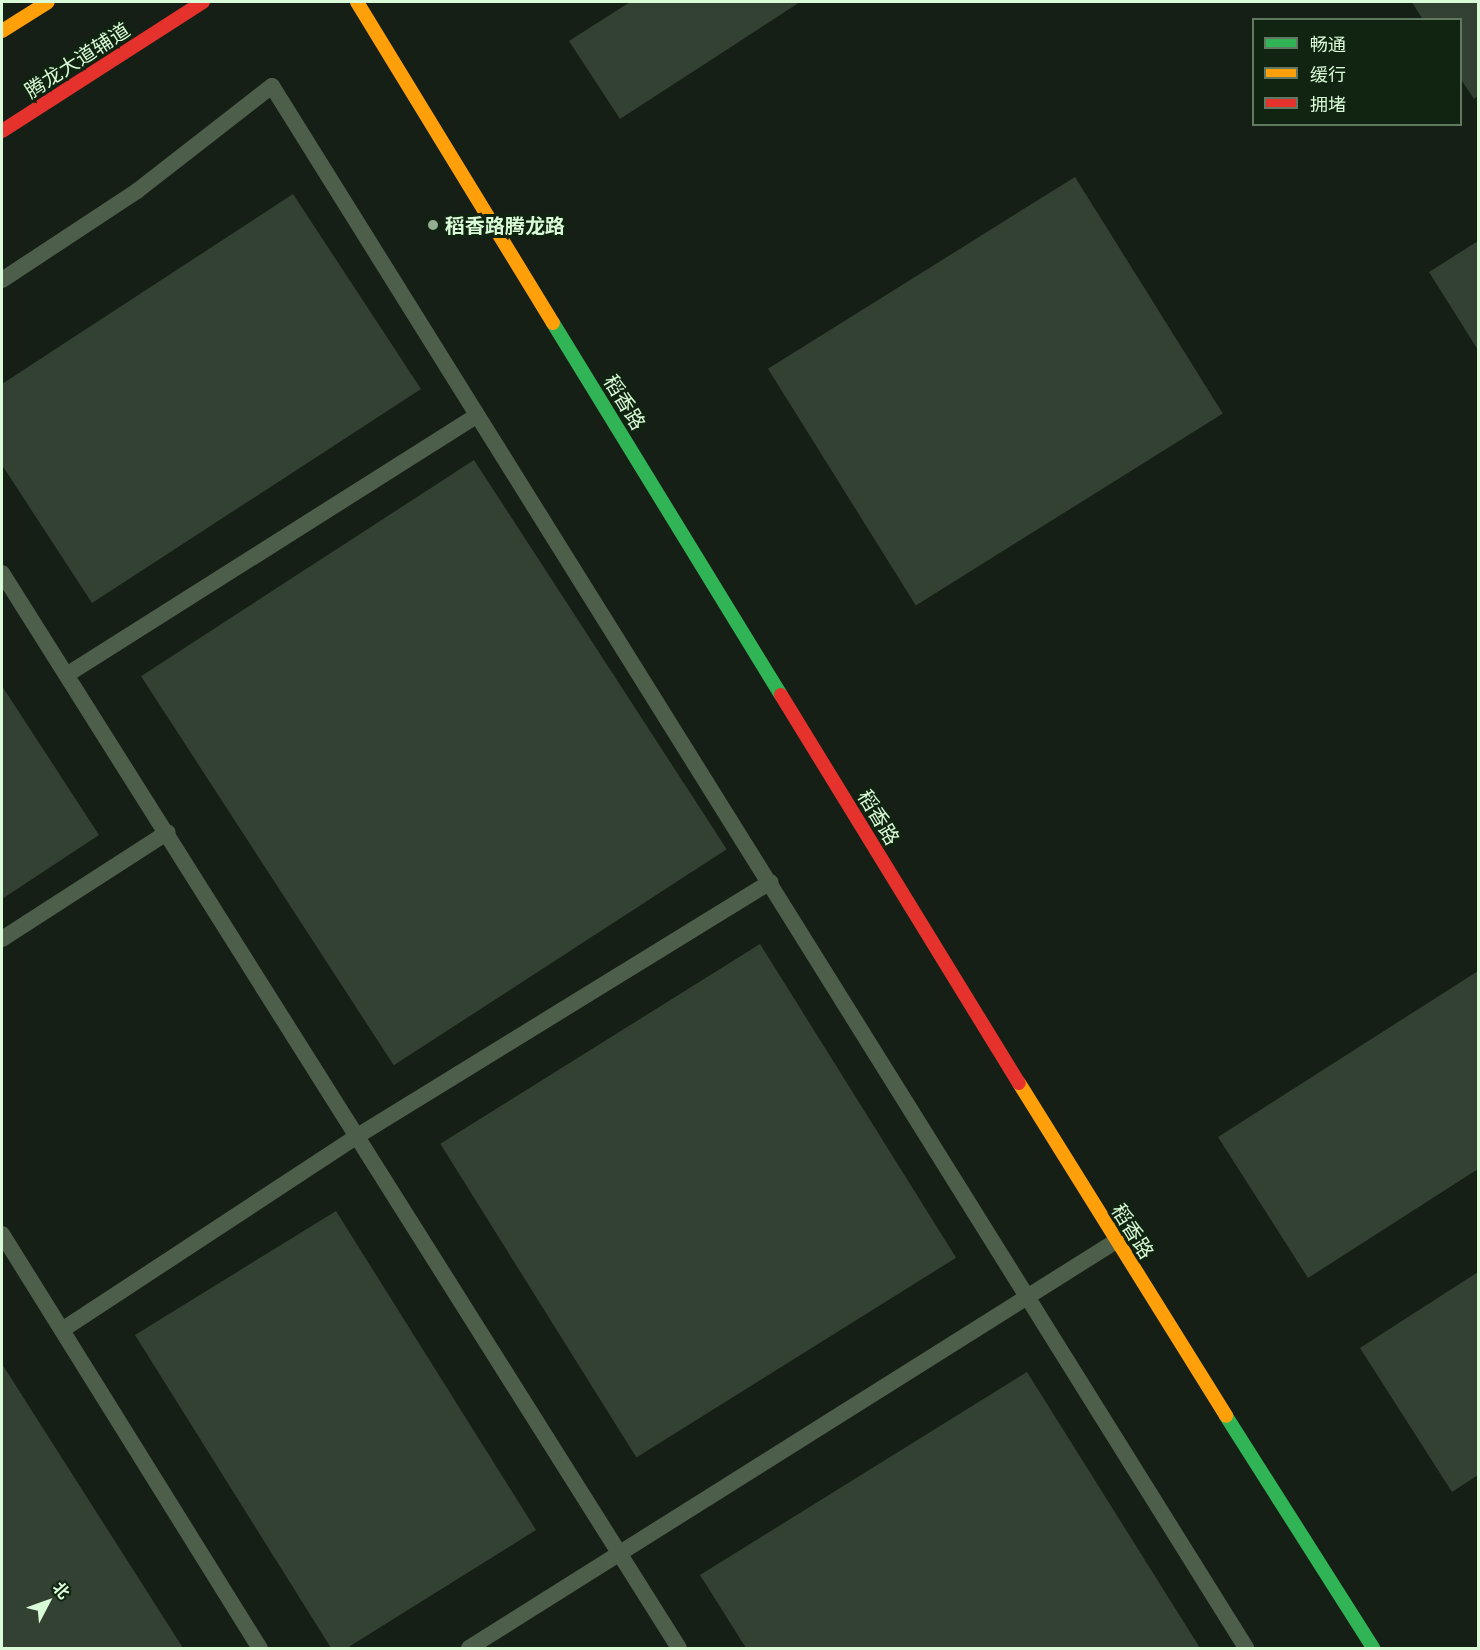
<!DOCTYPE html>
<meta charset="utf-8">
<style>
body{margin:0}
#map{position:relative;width:1480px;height:1650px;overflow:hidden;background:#151f15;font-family:"IBM Plex Sans","Noto Sans SC",sans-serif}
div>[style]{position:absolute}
.building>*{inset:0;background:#334133;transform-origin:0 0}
.lane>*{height:16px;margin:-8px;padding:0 8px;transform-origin:8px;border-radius:8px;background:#4d5f4b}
.fast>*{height:14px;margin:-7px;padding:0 7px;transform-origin:7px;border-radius:7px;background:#30b455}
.slow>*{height:14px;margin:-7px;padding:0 7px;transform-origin:7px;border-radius:7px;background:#ff9f0a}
.jam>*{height:14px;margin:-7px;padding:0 7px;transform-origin:7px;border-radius:7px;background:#e5322d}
.dots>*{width:16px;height:16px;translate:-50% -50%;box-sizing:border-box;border:3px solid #112311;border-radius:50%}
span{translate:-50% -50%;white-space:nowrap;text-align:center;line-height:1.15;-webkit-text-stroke:6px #112311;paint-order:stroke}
.street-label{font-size:20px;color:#d9fbd7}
.poi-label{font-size:20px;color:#d9fbd7;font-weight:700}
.left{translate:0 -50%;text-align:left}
.frame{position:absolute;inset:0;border:3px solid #d9fbd7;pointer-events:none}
.legend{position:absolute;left:1252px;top:18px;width:210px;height:108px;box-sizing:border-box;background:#112311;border:2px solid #617960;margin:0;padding:8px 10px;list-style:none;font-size:18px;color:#d9fbd7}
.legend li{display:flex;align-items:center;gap:12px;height:30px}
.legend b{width:30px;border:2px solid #617960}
.north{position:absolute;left:18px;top:1572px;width:60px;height:60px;-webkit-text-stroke:4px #112311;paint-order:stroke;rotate:49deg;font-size:16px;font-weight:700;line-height:24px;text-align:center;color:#d9fbd7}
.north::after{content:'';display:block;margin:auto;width:21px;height:27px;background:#d9fbd7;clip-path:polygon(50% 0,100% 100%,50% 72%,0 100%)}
</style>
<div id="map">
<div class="building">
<i style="clip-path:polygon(630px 2px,800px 2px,620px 119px,569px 41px)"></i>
<i style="clip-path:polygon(1412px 2px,1478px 2px,1478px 96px,1474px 99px,1460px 78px,1460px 20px,1423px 20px)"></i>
<i style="left:1075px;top:177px;width:279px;height:362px;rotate:58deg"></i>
<i style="clip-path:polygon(293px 194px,421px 389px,92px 603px,2px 465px,2px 384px)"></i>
<i style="clip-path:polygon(1478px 241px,1478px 350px,1429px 272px)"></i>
<i style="left:474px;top:460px;width:464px;height:397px;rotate:57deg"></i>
<i style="clip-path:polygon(2px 686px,99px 835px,2px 899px)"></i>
<i style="left:760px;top:944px;width:370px;height:377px;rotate:58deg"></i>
<i style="clip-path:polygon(1478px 971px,1478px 1169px,1308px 1278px,1218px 1137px)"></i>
<i style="clip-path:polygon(336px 1211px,536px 1530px,347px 1648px,331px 1648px,135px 1335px)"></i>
<i style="clip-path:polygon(1478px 1272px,1478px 1475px,1452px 1492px,1360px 1348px)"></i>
<i style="clip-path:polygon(2px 1364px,183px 1648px,2px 1648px)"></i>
<i style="clip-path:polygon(1027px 1372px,1200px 1648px,746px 1648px,700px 1575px)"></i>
</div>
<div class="lane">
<i style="left:2px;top:280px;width:162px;rotate:-33.4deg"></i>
<i style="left:137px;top:191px;width:171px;rotate:-37.9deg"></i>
<i style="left:272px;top:86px;width:1841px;rotate:58.05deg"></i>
<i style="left:2px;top:573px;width:1270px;rotate:57.8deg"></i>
<i style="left:68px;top:674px;width:481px;rotate:-32.3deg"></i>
<i style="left:2px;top:939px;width:197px;rotate:-32.8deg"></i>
<i style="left:2px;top:1234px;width:488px;rotate:58.1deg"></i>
<i style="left:62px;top:1330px;width:355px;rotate:-33.3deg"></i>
<i style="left:359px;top:1135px;width:483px;rotate:-31.6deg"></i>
<i style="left:469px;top:1648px;width:764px;rotate:-32.17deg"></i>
</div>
<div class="fast">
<i style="left:553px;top:323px;width:436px;rotate:58.5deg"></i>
<i style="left:1226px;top:1416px;width:275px;rotate:57.6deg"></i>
</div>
<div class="slow">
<i style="left:357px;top:2px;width:376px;rotate:58.6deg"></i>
<i style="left:2px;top:31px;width:54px;rotate:-32.2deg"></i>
<i style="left:1019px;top:1083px;width:392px;rotate:58.1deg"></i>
</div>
<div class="jam">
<i style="left:2px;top:131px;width:239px;rotate:-32.7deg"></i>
<i style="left:781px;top:695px;width:455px;rotate:58.5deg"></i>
</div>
<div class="dots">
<i style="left:433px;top:225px;background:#94ae93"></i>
</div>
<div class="street-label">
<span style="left:77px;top:60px;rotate:-33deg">腾龙大道辅道</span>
<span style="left:625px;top:402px;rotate:59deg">稻香路</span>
<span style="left:879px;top:817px;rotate:59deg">稻香路</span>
<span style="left:1133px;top:1231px;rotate:58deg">稻香路</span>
</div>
<div class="poi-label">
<span class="left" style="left:445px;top:225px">稻香路腾龙路</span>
</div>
<div class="frame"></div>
<ul class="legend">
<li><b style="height:8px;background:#30b455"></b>畅通</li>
<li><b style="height:8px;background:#ff9f0a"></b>缓行</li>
<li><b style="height:8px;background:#e5322d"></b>拥堵</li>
</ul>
<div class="north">北</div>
</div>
